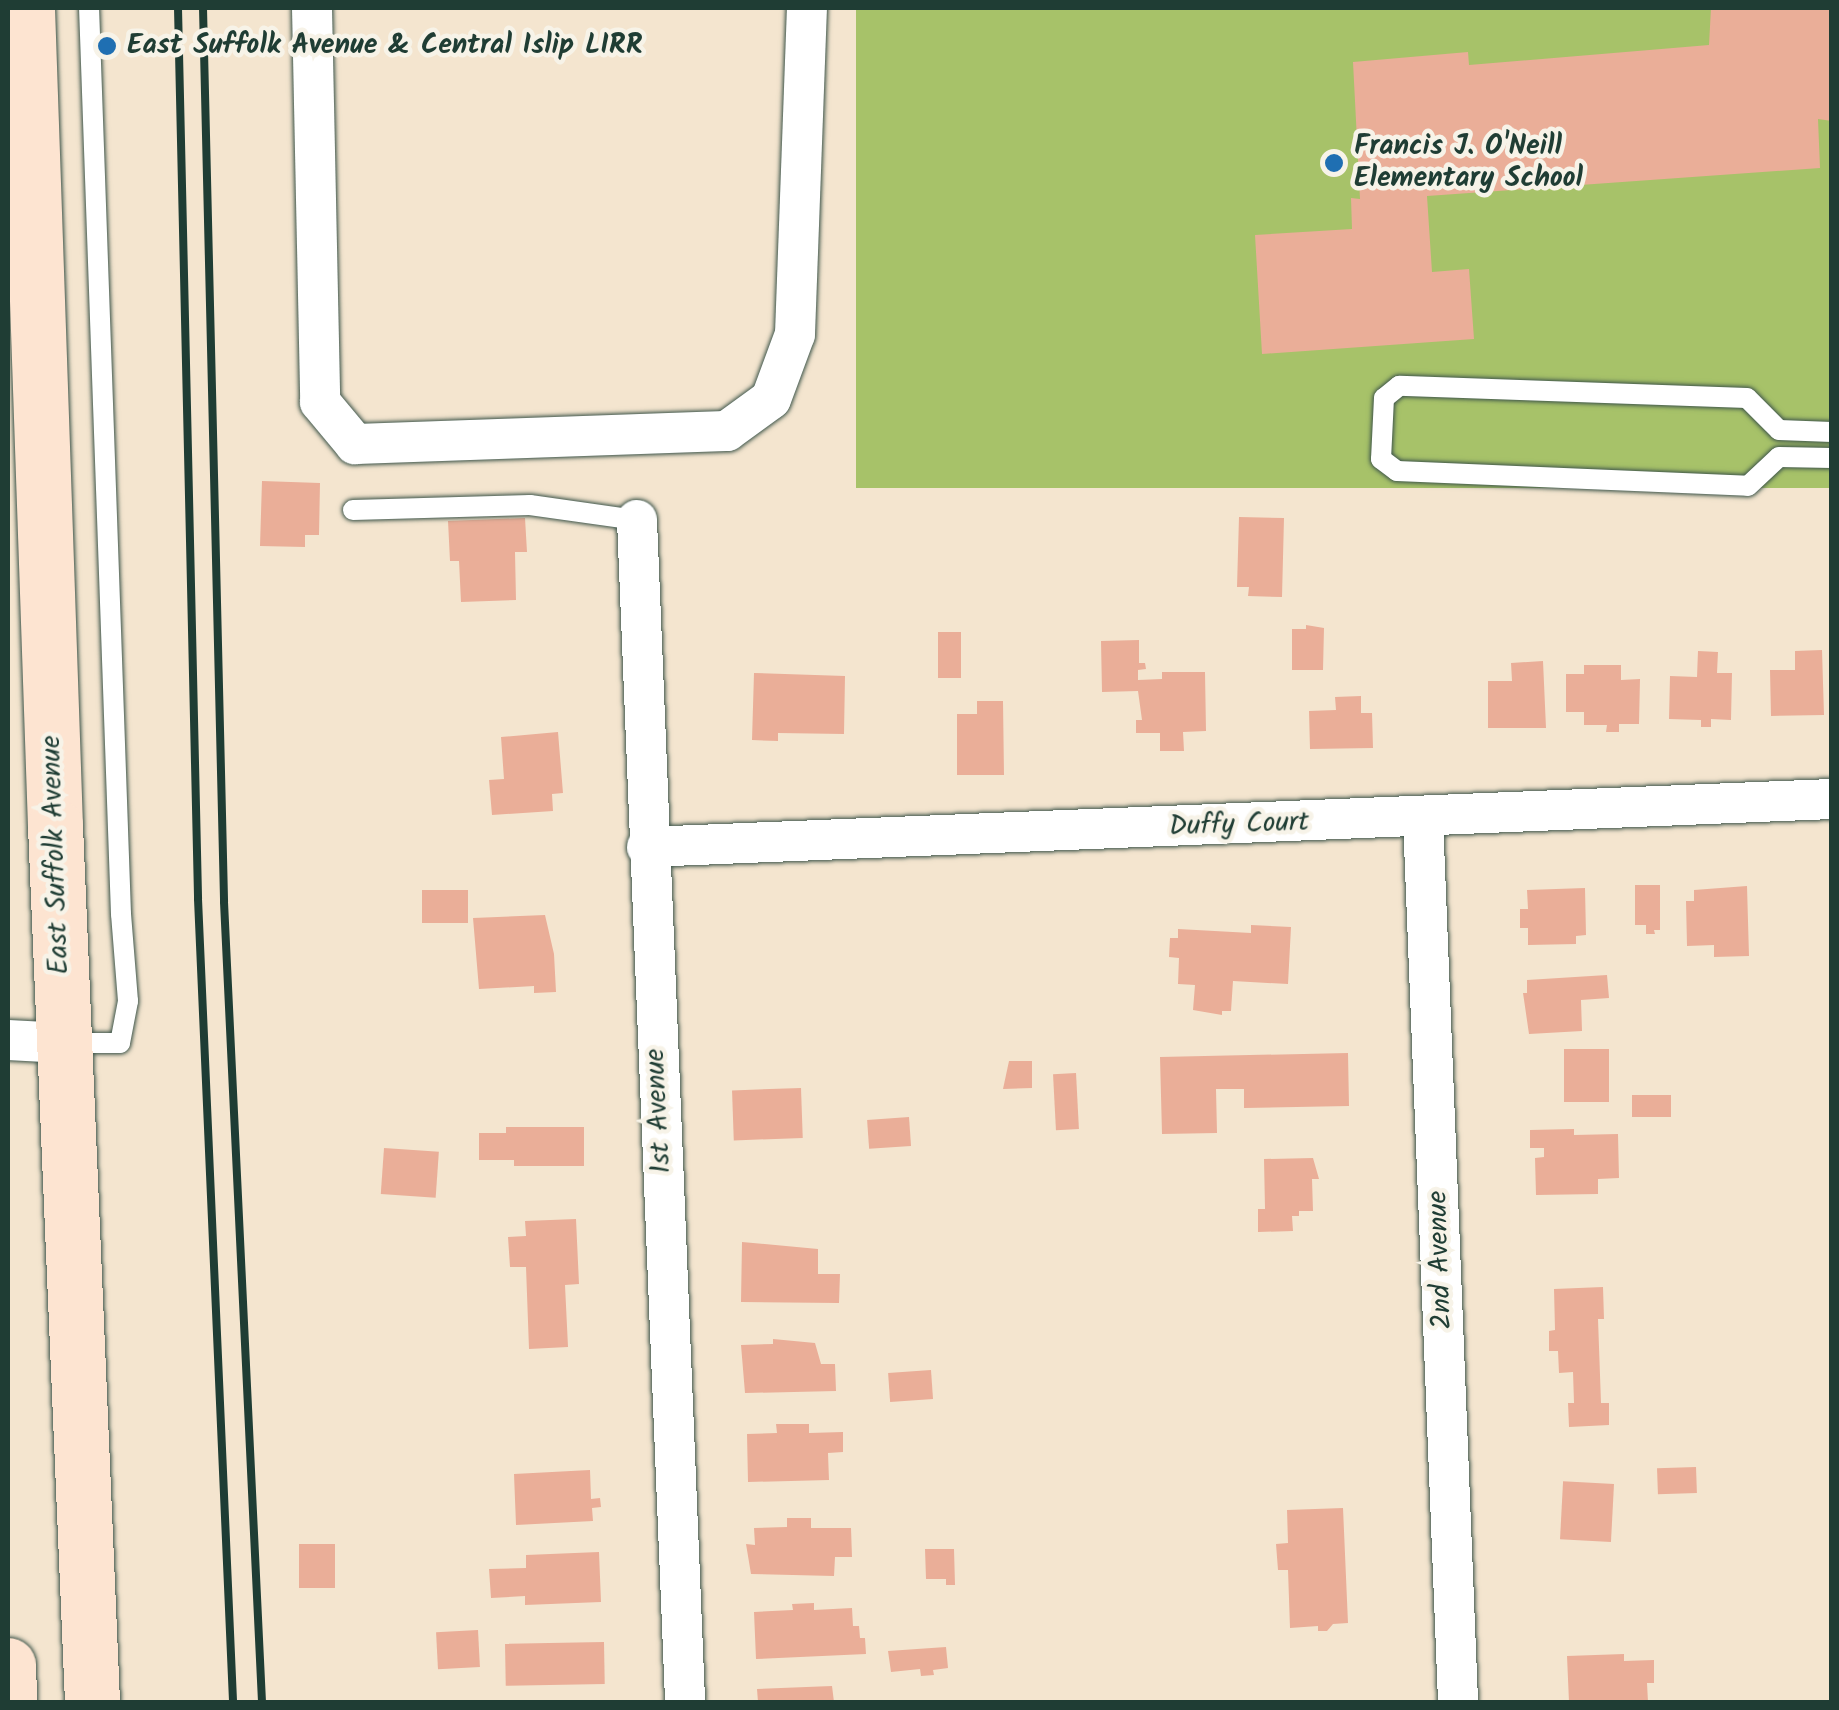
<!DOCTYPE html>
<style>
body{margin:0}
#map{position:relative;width:1839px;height:1710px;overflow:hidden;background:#f4e5cf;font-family:Kalam,sans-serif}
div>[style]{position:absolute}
.green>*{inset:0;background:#a7c269;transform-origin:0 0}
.building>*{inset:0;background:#eaae98;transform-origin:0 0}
.roads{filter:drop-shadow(0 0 2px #3f564b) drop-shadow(0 0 2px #3f564b)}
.service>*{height:20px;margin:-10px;padding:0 10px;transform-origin:10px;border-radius:10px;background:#fff}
.minor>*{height:40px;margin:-20px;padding:0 20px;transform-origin:20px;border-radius:20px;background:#fff}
.secondary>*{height:55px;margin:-27.5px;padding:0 27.5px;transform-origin:27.5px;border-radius:27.5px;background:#fde4d1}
.rail>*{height:8px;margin:-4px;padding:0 4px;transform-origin:4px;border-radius:4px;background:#1f3d34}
.dots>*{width:28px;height:28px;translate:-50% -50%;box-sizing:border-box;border:5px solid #f7f3e8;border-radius:50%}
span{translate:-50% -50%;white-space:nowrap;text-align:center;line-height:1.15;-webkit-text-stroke:9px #f7f3e8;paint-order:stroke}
.poi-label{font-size:28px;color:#1f3d34;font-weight:700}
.left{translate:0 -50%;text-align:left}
.street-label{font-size:28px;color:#1f3d34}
.frame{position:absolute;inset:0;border:10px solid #1f3d34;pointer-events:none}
</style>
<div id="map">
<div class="green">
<i style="left:856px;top:8px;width:975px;height:480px"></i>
</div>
<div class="building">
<i style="clip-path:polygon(1711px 8px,1832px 8px,1832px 121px,1818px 119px,1820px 168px,1427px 196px,1432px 272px,1469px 269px,1474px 339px,1262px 354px,1255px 235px,1352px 229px,1351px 198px,1360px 199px,1353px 62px,1468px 52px,1469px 65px,1709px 45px)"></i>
<i style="clip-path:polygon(262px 481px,320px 483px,319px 535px,305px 535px,305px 547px,260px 546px)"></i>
<i style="clip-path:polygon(1239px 517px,1284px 518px,1282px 597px,1248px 596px,1249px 587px,1237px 587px)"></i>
<i style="clip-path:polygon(525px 518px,527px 552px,515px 552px,516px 600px,461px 602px,459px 561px,450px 561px,448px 521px)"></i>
<i style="clip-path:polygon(1306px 625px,1324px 628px,1323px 670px,1292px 670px,1292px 629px,1306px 629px)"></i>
<i style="left:938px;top:632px;width:23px;height:46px"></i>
<i style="clip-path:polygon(1139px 640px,1139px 663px,1145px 663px,1146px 669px,1138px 670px,1138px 680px,1162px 679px,1162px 672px,1205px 672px,1206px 731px,1183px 732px,1184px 751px,1160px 751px,1160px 733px,1136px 733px,1136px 720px,1142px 720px,1138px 691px,1102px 692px,1101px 641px)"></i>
<i style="clip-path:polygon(1822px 650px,1824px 715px,1771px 716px,1770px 670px,1795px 670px,1795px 651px)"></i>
<i style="clip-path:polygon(1698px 651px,1718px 652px,1717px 673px,1732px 673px,1731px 720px,1711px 719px,1711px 727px,1701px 727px,1701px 720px,1669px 719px,1670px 676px,1697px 677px)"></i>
<i style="clip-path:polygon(1543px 661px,1546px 728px,1488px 728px,1488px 681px,1512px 681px,1511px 663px)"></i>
<i style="clip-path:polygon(1584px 665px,1621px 665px,1621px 680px,1640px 679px,1639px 724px,1619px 724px,1619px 732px,1606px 732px,1607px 725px,1584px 725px,1584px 712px,1566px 712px,1566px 674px,1584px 674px)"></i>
<i style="clip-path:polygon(754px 673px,845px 676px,844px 734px,778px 733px,778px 741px,752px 740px)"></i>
<i style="clip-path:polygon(1361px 696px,1361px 713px,1372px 713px,1373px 748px,1310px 749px,1309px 711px,1336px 710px,1335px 697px)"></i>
<i style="clip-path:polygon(977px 701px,1003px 701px,1004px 775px,957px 775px,957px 714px,977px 714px)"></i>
<i style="clip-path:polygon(558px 732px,563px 793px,552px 794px,553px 811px,492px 815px,489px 780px,504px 779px,501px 737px)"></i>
<i style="clip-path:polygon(1635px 885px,1660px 885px,1660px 930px,1654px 930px,1655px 934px,1646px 934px,1646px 925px,1635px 925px)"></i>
<i style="clip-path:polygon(1747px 886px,1749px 956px,1714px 957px,1714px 945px,1687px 946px,1686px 901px,1694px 901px,1694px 890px)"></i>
<i style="clip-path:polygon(1585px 888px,1586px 935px,1576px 936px,1576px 944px,1528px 945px,1528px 928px,1520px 928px,1520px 909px,1528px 909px,1527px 890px)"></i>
<i style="left:422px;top:890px;width:46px;height:33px"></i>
<i style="clip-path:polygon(545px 915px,554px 954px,556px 992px,534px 993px,534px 986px,479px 989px,473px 918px)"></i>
<i style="clip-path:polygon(1251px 925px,1291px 927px,1288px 984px,1233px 981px,1231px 1011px,1222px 1011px,1222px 1015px,1193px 1010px,1195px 985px,1178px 984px,1179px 958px,1169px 957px,1170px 938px,1178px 938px,1178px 929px,1251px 933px)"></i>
<i style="clip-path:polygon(1607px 975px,1609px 998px,1581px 1000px,1582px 1031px,1529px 1034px,1523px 993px,1527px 993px,1527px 980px)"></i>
<i style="left:1564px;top:1049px;width:45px;height:53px"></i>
<i style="clip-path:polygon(1348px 1053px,1349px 1106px,1244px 1108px,1244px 1089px,1216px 1089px,1217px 1133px,1162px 1134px,1160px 1057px)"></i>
<i style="clip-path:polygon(1009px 1061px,1032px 1061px,1032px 1088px,1003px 1089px)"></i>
<i style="left:1076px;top:1073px;width:56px;height:23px;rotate:87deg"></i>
<i style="left:801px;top:1088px;width:50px;height:69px;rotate:88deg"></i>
<i style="left:1632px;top:1095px;width:39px;height:22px"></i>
<i style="left:909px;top:1117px;width:29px;height:42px;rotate:86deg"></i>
<i style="clip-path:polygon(506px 1127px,584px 1127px,584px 1166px,514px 1166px,514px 1160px,479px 1160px,479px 1133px,506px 1133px)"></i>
<i style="clip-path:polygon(1574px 1129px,1574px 1135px,1618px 1134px,1619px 1178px,1598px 1179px,1598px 1194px,1536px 1195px,1535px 1158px,1544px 1157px,1544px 1148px,1530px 1148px,1530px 1130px)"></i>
<i style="left:384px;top:1148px;width:55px;height:46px;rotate:4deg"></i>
<i style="clip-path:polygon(1313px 1158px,1319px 1179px,1312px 1179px,1313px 1211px,1299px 1211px,1299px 1216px,1292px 1216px,1293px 1231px,1258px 1232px,1258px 1209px,1265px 1209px,1264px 1159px)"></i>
<i style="clip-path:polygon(576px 1219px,579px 1284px,565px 1285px,568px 1347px,529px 1349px,526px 1267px,510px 1267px,508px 1237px,526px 1236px,525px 1221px)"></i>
<i style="clip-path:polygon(742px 1242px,818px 1249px,818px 1274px,840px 1274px,839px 1303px,741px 1302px)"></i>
<i style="clip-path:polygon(1603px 1287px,1604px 1319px,1598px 1319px,1601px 1403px,1609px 1403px,1609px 1425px,1569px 1427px,1568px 1403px,1574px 1403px,1573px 1372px,1559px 1373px,1558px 1351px,1549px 1351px,1549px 1331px,1555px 1330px,1554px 1289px)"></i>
<i style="clip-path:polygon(773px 1339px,815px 1343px,821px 1364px,835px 1364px,836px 1391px,745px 1393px,741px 1345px,773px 1344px)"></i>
<i style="left:931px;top:1370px;width:29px;height:43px;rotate:86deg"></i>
<i style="clip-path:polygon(776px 1424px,809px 1424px,809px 1433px,843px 1432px,843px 1452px,828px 1453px,829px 1480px,748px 1482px,747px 1434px,777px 1433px)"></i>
<i style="left:1696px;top:1467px;width:26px;height:39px;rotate:88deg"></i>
<i style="clip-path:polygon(590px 1470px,591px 1499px,600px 1498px,601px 1507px,592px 1508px,593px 1521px,516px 1525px,514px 1474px)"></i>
<i style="left:1614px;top:1484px;width:58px;height:51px;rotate:93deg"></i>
<i style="clip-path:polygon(1343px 1508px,1348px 1623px,1333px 1624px,1327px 1631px,1318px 1631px,1318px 1626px,1290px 1628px,1288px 1570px,1278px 1570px,1276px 1544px,1288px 1543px,1287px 1510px)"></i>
<i style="clip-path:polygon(787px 1518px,811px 1518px,811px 1528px,851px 1528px,852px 1557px,835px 1557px,834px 1576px,751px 1574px,746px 1544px,755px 1545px,754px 1528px,787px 1527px)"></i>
<i style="left:299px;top:1544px;width:36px;height:44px"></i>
<i style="clip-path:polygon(925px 1549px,954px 1549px,955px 1585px,946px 1585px,946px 1579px,926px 1579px)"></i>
<i style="clip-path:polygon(599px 1552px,601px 1602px,525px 1605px,525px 1596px,491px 1598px,489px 1569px,526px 1568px,526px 1555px)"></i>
<i style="clip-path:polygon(814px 1603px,814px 1610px,852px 1608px,853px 1626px,859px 1626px,860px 1638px,865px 1638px,866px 1654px,756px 1659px,754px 1612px,793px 1610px,792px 1604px)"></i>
<i style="left:478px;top:1630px;width:37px;height:42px;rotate:87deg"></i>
<i style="left:604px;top:1642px;width:42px;height:99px;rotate:89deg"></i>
<i style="clip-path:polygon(946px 1647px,948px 1668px,933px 1670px,934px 1675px,921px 1676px,920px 1669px,891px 1672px,888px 1651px)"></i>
<i style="clip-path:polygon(1624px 1654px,1624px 1661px,1654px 1660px,1654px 1683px,1647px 1683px,1648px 1702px,1569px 1702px,1567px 1656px)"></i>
<i style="clip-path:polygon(832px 1686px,834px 1702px,758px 1702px,757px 1689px)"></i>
</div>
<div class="roads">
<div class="service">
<i style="left:1832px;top:432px;width:53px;rotate:-177.8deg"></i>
<i style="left:1779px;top:430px;width:45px;rotate:-135deg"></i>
<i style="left:1747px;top:398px;width:348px;rotate:-178deg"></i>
<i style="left:1399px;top:386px;width:19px;rotate:141deg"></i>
<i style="left:1384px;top:398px;width:61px;rotate:92.8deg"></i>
<i style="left:1381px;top:459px;width:20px;rotate:37deg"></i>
<i style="left:1397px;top:471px;width:351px;rotate:2.4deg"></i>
<i style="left:1748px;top:486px;width:42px;rotate:-43.1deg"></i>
<i style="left:1779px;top:457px;width:53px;rotate:1.1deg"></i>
<i style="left:353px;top:510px;width:177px;rotate:-1.6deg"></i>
<i style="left:530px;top:505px;width:108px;rotate:8deg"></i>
<i style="left:66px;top:1043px;width:54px"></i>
<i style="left:120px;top:1043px;width:43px;rotate:-79.2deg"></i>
<i style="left:128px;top:1001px;width:87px;rotate:-94.6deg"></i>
<i style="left:121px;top:914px;width:907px;rotate:-92.02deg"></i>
</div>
<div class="minor">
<i style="left:312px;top:8px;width:394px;rotate:88.8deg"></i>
<i style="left:320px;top:402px;width:55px;rotate:50.2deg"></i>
<i style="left:355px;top:444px;width:372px;rotate:-2deg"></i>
<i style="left:727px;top:431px;width:54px;rotate:-36deg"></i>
<i style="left:771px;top:399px;width:69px;rotate:-69.7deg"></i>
<i style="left:795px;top:334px;width:326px;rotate:-87.9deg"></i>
<i style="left:637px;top:520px;width:1183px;rotate:87.67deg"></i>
<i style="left:1423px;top:818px;width:885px;rotate:87.73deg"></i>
<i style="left:647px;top:847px;width:1186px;rotate:-2.32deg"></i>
<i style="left:8px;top:1040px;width:56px;rotate:3.1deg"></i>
</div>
<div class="secondary">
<i style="left:27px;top:8px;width:818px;rotate:88.04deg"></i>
<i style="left:55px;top:826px;width:877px;rotate:87.58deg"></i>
<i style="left:8px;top:1665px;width:37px;rotate:88deg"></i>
</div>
</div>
<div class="rail">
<i style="left:178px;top:8px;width:891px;rotate:88.71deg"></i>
<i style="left:198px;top:899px;width:804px;rotate:87.5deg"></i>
<i style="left:203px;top:8px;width:894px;rotate:88.65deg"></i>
<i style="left:224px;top:902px;width:801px;rotate:87.28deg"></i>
</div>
<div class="dots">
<i style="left:107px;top:46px;background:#1f6fb2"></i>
<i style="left:1334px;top:163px;background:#1f6fb2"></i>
</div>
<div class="poi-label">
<span class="left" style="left:127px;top:46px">East Suffolk Avenue &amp; Central Islip LIRR</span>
<span class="left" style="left:1354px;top:163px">Francis J. O'Neill<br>Elementary School</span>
</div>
<div class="street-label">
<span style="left:1239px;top:825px;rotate:-2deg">Duffy Court</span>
<span style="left:56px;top:855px;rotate:-92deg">East Suffolk Avenue</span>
<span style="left:659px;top:1111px;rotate:-93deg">1st Avenue</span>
<span style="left:1441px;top:1260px;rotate:-92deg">2nd Avenue</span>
</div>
<div class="frame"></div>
</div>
